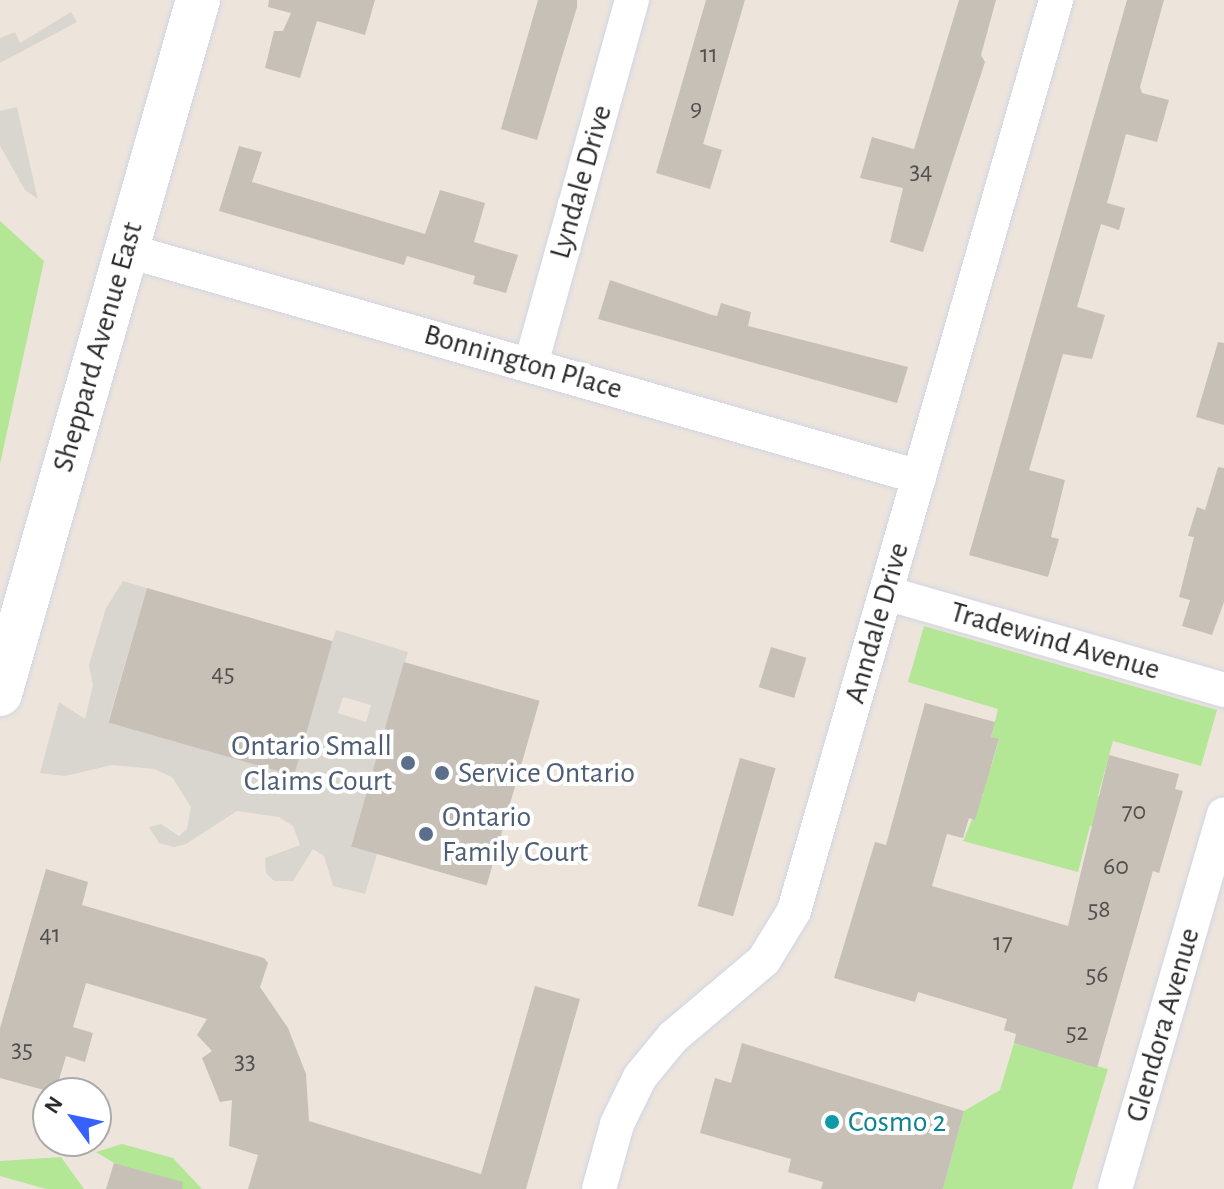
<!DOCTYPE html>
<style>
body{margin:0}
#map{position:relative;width:1224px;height:1189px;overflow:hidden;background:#ede5dc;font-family:"Alegreya Sans",sans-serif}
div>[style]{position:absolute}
.green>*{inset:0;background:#b3e795}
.plaza>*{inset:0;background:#d9d5cf}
.building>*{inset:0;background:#c6c0b7;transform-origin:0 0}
.roads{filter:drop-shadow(0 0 2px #d1d5e4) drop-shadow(0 0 2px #d1d5e4)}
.street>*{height:34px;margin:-17px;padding:0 17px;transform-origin:17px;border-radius:17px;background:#fff}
.secondary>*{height:44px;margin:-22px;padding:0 22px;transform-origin:22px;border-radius:22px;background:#fff}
.dots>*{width:22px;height:22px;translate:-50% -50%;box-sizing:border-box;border:4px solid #fff;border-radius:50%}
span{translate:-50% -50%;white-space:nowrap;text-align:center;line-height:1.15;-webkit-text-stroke:8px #fff;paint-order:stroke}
.number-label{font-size:26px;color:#52504e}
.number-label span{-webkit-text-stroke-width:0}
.street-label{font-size:30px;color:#2b2b2b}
.service-label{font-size:30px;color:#4e5e75}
.right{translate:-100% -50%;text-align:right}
.left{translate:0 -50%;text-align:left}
.culture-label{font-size:30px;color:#0d838f}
.north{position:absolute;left:32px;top:1077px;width:80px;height:80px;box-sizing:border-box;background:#fff;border:2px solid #aaa;border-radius:50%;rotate:303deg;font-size:22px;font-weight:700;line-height:32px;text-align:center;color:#2b2b2b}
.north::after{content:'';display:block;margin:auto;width:28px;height:36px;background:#3761ff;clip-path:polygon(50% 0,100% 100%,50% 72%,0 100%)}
</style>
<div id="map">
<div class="green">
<i style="clip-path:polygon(0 221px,44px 261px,0 464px)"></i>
<i style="clip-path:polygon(924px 626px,1217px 710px,1201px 766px,1113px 741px,1098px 796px,1106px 798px,1098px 827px,1090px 826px,1078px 872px,963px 841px,983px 794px,982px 765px,991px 767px,999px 740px,991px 737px,998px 709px,908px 682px)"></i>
<i style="clip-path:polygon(1014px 1043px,1108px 1069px,1072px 1189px,943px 1189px,964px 1111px,1000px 1090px)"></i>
<i style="clip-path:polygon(122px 1144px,173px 1158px,202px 1189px,172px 1189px,174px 1180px,114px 1163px,96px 1152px)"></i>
<i style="clip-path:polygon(61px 1157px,84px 1189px,46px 1189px,0 1176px,0 1161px)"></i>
</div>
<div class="plaza">
<i style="clip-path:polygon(71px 12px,77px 22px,0 63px,0 38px,15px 32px,20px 43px)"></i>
<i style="clip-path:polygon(17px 107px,35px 187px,38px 199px,25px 190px,0 146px,0 111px)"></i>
<i style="clip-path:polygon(evenodd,123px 581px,147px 588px,108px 722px,292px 775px,336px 630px,408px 652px,351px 846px,377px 854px,365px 894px,333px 886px,324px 856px,313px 849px,293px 881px,274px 881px,266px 873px,265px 858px,300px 845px,293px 826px,279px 817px,237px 811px,186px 844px,174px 847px,159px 843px,149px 827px,161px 824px,179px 836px,187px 829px,191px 807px,172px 777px,154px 769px,112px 765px,65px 776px,40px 773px,59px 702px,85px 719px,93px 685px,89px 665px,106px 608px,123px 581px,343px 697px,371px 705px,366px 722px,338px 713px,343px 697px)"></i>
</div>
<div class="building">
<i style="clip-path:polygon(269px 0,375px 0,365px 35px,317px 21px,300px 78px,265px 68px,274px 31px,283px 31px,291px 13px,268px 7px)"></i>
<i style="clip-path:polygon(538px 0,577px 0,577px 7px,537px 140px,501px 129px)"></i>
<i style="clip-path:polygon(706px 0,745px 0,703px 144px,722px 150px,710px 189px,656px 173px)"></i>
<i style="clip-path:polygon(959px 0,996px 0,981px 55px,985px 62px,923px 252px,890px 242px,903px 188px,860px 178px,872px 137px,914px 149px)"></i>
<i style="clip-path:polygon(1127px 0,1164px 0,1140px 87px,1142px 93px,1169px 100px,1157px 142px,1126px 134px,1107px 203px,1125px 208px,1119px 230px,1101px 224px,1077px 307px,1105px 315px,1092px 359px,1063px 354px,1029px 470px,1065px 480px,1051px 537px,1059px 539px,1048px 577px,969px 555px)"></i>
<i style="clip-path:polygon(239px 146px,262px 152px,252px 182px,425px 234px,440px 190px,485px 203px,474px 242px,518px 255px,506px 293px,473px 284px,475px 276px,407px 256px,404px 265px,219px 211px)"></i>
<i style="clip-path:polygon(610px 280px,712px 315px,717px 316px,721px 303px,751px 312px,748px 326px,908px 367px,897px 403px,598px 319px)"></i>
<i style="clip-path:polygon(1218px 342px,1224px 343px,1224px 425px,1196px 417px)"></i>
<i style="clip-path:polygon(1218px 467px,1224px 468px,1224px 602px,1212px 635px,1182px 626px,1190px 600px,1179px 597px,1194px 537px,1188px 536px,1197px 507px,1205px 510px)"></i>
<i style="left:147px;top:588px;width:193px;height:140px;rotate:16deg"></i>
<i style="left:771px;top:647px;width:37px;height:42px;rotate:17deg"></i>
<i style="left:404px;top:662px;width:141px;height:192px;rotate:16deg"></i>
<i style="clip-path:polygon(925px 703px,995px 722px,991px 737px,999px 739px,975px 820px,969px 818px,963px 838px,947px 834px,932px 886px,1068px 926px,1109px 755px,1179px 774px,1175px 789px,1183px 791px,1159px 873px,1153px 871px,1097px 1068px,1014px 1043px,1016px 1034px,1004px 1030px,1007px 1019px,918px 992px,915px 1002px,834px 978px,875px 842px,886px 845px)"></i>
<i style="left:740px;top:758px;width:37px;height:154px;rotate:16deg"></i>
<i style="clip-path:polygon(46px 869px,88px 882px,82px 905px,264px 958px,268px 963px,260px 987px,288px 1028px,306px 1074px,309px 1121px,481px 1174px,535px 986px,580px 999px,526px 1189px,248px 1189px,258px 1155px,229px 1146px,232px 1100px,220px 1102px,202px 1058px,212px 1051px,197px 1035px,207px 1019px,86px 983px,73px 1027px,93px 1033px,85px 1062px,66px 1056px,55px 1093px,0 1078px,0 1028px)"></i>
<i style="clip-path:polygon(742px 1043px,964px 1111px,943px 1189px,821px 1189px,823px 1182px,788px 1172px,791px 1159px,700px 1133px,715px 1078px,731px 1083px)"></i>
<i style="clip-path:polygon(114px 1163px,183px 1182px,182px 1189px,106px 1189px)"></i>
</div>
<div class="roads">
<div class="street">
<i style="left:125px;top:250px;width:826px;rotate:15.95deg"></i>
<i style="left:531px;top:364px;width:378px;rotate:-74.5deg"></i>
<i style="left:886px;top:593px;width:352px;rotate:16deg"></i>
<i style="left:599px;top:1189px;width:67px;rotate:-74.5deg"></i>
<i style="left:617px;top:1124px;width:52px;rotate:-63.9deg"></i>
<i style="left:640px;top:1077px;width:52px;rotate:-50.5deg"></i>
<i style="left:673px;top:1037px;width:119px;rotate:-40.2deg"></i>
<i style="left:764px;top:960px;width:57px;rotate:-58.5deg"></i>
<i style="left:794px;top:911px;width:948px;rotate:-73.95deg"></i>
<i style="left:1115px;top:1189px;width:390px;rotate:-73.8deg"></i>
</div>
<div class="secondary">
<i style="left:0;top:694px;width:722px;rotate:-74.08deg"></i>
</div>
</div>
<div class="dots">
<i style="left:408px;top:763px;background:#5c6f8a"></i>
<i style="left:442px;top:773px;background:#5c6f8a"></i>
<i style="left:426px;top:834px;background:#5c6f8a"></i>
<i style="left:832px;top:1122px;background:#0f9aa8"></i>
</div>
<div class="number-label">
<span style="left:709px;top:55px">11</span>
<span style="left:696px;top:109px">9</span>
<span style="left:921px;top:172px">34</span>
<span style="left:223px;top:674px">45</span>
<span style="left:1134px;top:812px">70</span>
<span style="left:1116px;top:867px">60</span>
<span style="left:1099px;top:910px">58</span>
<span style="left:50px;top:935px">41</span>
<span style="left:1003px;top:943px">17</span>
<span style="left:1097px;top:975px">56</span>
<span style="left:1077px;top:1033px">52</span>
<span style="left:22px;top:1050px">35</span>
<span style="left:245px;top:1062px">33</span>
</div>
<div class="street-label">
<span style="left:581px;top:182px;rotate:-74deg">Lyndale Drive</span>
<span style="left:98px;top:347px;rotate:-74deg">Sheppard Avenue East</span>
<span style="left:523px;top:362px;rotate:16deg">Bonnington Place</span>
<span style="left:877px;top:623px;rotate:-74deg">Anndale Drive</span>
<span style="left:1055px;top:641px;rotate:16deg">Tradewind Avenue</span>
<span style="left:1163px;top:1025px;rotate:-74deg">Glendora Avenue</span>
</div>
<div class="service-label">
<span class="right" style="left:392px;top:763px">Ontario Small<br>Claims Court</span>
<span class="left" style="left:458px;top:773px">Service Ontario</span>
<span class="left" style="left:442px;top:834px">Ontario<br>Family Court</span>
</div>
<div class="culture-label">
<span class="left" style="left:848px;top:1122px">Cosmo 2</span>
</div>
<div class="north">N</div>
</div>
